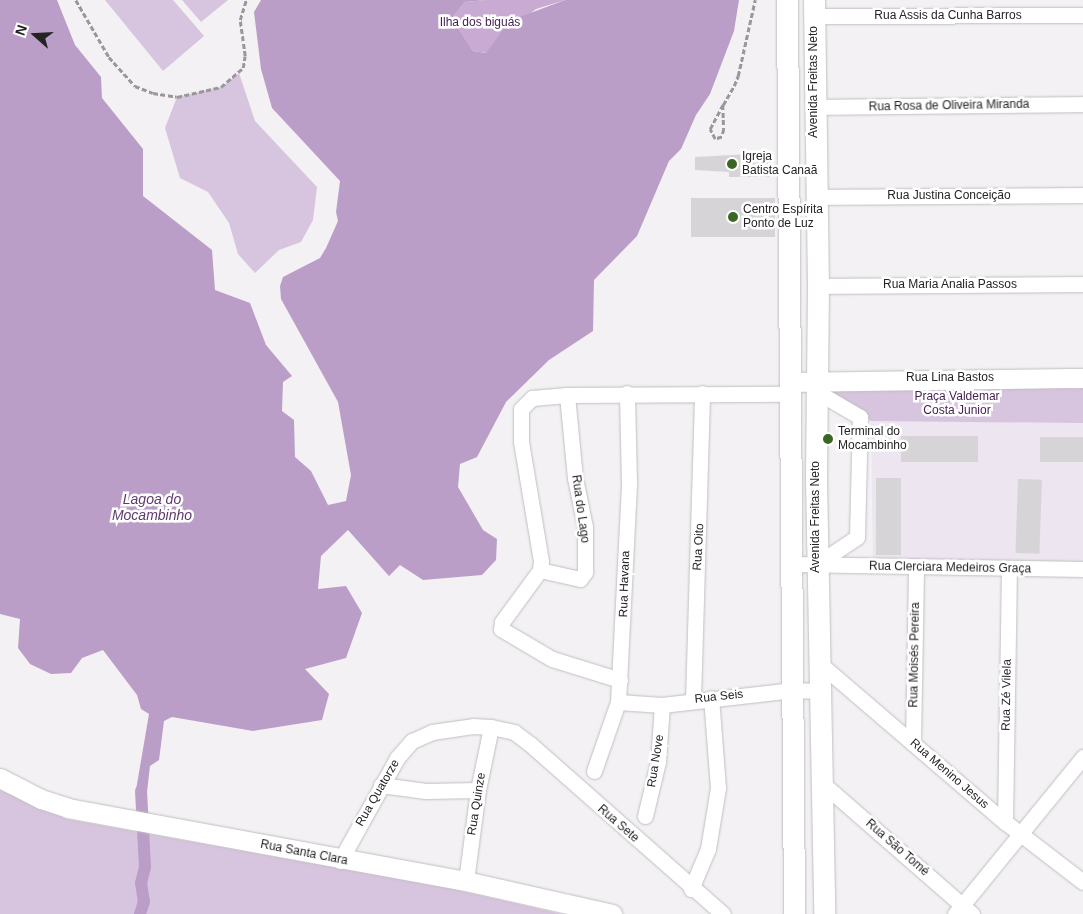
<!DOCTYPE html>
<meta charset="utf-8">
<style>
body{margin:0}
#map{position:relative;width:1083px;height:914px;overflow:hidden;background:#f3f1f4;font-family:Helvetica,sans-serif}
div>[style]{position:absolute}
.built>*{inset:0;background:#ede6f0}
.green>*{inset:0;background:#d7c4de}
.forest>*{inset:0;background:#c8aad3}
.water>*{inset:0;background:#bb9ec7}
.canal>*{height:12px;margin:-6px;padding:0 6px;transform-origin:6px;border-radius:6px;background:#bb9ec7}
.building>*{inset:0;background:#d7d4d8;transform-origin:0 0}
.path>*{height:2.5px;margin-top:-1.25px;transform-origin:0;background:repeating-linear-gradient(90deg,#999799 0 5px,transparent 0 7.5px)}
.roads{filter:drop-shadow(0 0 1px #c1bec2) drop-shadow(0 0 1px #c1bec2)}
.minor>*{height:15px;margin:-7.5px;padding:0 7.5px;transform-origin:7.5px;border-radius:7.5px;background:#fff}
.tertiary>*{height:19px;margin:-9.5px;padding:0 9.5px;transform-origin:9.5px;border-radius:9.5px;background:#fff}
.secondary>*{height:21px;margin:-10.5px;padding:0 10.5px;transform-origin:10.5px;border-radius:10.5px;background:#fff}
.dots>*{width:14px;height:14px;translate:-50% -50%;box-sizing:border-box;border:2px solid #fff;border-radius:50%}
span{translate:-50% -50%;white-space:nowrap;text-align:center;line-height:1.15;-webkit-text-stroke:5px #fff;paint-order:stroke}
.street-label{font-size:12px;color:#252425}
.park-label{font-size:12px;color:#441e51}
.poi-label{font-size:12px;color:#252425}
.left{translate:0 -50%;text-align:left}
.water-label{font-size:14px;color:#5f396d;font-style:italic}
.north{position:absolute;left:10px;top:10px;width:50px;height:50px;-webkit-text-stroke:4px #fff;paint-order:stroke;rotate:289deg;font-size:14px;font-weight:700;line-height:20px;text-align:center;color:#252425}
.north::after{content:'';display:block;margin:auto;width:18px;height:22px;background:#252425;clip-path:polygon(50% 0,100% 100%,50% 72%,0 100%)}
</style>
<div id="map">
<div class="built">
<i style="clip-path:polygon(1083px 387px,1083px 561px,873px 566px,871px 421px,832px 393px)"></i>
</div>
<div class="green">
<i style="clip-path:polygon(105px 0,173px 0,204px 36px,163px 71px)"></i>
<i style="clip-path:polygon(182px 0,228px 0,201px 22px)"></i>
<i style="clip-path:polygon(239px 73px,255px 121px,317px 187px,313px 220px,301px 242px,279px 250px,255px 273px,238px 254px,229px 223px,208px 192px,180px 178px,165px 128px,177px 97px,221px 87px)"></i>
<i style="clip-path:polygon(832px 385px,1083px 387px,1083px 423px,871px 421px,832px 393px)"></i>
<i style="clip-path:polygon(0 790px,67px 819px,453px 889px,562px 914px,0 914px)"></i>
</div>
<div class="forest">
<i style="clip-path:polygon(486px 0,565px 0,536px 9px,494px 42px,487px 53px,473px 51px,452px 18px,465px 2px)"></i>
</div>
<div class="water">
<i style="clip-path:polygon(0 0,57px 0,75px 45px,101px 77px,102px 98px,143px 149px,143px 196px,212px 250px,215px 290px,250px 303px,266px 345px,292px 376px,283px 382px,282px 411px,294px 420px,295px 457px,311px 471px,328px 505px,346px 501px,351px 475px,338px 402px,281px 299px,280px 286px,283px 277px,320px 258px,326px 248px,338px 221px,336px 212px,340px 181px,272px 108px,261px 69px,254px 12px,261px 0,486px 0,465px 2px,452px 18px,473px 51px,486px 53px,509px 21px,565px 0,739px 0,734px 31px,710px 94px,696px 115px,681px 149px,669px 161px,637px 236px,594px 280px,593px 331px,549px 360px,506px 402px,477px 457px,460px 464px,458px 487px,483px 530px,497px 539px,496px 560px,482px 575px,423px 580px,400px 565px,389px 576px,348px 530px,321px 556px,318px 589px,346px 586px,362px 613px,346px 658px,305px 669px,329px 694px,322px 720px,253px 731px,172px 717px,164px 721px,159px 760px,150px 766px,147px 792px,136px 790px,149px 714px,141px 709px,137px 695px,103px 650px,82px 658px,71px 673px,51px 674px,30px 664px,18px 648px,20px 619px,0 614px)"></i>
</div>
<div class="canal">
<i style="left:140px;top:914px;width:13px;rotate:-72deg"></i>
<i style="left:144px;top:902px;width:19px;rotate:-99deg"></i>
<i style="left:141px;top:883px;width:16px;rotate:-76deg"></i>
<i style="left:145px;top:867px;width:76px;rotate:-93deg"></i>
</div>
<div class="building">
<i style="clip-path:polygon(769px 153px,770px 177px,729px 177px,729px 172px,695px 170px,695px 157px)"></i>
<i style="left:775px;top:198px;width:39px;height:84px;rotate:90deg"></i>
<i style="left:901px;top:436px;width:77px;height:26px"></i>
<i style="left:1083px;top:437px;width:25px;height:43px;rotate:90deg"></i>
<i style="left:901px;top:478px;width:77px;height:25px;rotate:90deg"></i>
<i style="left:1018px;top:479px;width:24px;height:74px;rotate:2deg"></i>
</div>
<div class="path">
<i style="left:76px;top:0;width:66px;rotate:59.9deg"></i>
<i style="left:109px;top:57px;width:39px;rotate:48deg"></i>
<i style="left:135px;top:86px;width:19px;rotate:21deg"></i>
<i style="left:153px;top:93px;width:24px;rotate:9deg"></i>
<i style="left:177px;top:97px;width:45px;rotate:-12.8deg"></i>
<i style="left:221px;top:87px;width:29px;rotate:-41deg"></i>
<i style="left:243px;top:68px;width:12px;rotate:-81deg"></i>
<i style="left:245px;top:56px;width:36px;rotate:-98deg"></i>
<i style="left:240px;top:20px;width:21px;rotate:-73deg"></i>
<i style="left:723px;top:105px;width:24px;rotate:88deg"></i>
<i style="left:724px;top:129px;width:8px;rotate:104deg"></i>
<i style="left:722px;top:137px;width:7px;rotate:164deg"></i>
<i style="left:715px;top:139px;width:11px;rotate:-117deg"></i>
<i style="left:710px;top:129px;width:27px;rotate:-62deg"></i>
<i style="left:723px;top:105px;width:22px;rotate:-60deg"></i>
<i style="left:734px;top:86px;width:11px;rotate:-68deg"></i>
<i style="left:738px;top:76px;width:78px;rotate:-77.4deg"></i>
</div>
<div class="roads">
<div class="minor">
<i style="left:814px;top:16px;width:269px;rotate:-0.2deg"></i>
<i style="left:815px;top:107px;width:268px;rotate:-0.6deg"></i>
<i style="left:814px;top:197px;width:269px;rotate:-0.4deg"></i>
<i style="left:818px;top:286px;width:265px;rotate:-0.4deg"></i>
<i style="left:794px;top:564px;width:289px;rotate:1deg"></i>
<i style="left:817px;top:564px;width:48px;rotate:-34deg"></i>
<i style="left:857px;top:537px;width:120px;rotate:-88.6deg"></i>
<i style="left:860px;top:417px;width:50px;rotate:-149.8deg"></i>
<i style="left:540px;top:570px;width:41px;rotate:12.7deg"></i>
<i style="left:580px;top:579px;width:9px;rotate:-54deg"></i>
<i style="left:585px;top:572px;width:45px;rotate:-90deg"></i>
<i style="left:585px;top:527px;width:50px;rotate:-101.5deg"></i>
<i style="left:575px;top:478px;width:83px;rotate:-95.5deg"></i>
<i style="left:818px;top:662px;width:246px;rotate:40.6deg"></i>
<i style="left:1005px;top:822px;width:98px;rotate:37.6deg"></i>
<i style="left:620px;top:680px;width:71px;rotate:-162.8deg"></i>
<i style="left:552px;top:659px;width:59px;rotate:-149.5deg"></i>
<i style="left:501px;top:629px;width:7px;rotate:-82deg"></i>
<i style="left:502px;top:622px;width:64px;rotate:-53.8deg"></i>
<i style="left:540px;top:570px;width:9px;rotate:-84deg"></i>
<i style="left:541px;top:561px;width:121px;rotate:-99.5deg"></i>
<i style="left:521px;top:442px;width:33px;rotate:-90deg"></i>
<i style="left:521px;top:409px;width:16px;rotate:-45deg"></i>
<i style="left:532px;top:398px;width:35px;rotate:-5deg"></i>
<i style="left:567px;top:395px;width:224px;rotate:-0.3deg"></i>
<i style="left:693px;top:700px;width:307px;rotate:-88.3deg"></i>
<i style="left:618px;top:702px;width:44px;rotate:3.9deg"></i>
<i style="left:662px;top:705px;width:132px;rotate:-6.5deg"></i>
<i style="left:793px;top:690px;width:26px;rotate:2deg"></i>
<i style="left:913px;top:743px;width:176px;rotate:-89deg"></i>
<i style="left:594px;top:771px;width:73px;rotate:-70.8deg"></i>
<i style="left:618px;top:702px;width:219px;rotate:-87.1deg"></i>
<i style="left:629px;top:483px;width:90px;rotate:-91.3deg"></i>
<i style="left:822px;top:783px;width:199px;rotate:41.1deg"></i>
<i style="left:381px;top:785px;width:45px;rotate:7.6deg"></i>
<i style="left:426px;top:791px;width:52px;rotate:-1.1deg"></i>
<i style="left:645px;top:816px;width:56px;rotate:-76.5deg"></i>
<i style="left:658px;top:762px;width:57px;rotate:-86deg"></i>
<i style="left:1005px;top:822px;width:254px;rotate:-89.1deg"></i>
<i style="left:340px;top:861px;width:118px;rotate:-61deg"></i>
<i style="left:397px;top:758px;width:23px;rotate:-49deg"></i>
<i style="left:412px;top:741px;width:22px;rotate:-24deg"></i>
<i style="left:432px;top:732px;width:41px;rotate:-8.3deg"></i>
<i style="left:473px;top:726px;width:18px;rotate:3deg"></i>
<i style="left:491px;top:727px;width:24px;rotate:12deg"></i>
<i style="left:514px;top:732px;width:20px;rotate:37deg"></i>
<i style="left:530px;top:744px;width:257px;rotate:41.4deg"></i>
<i style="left:466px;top:881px;width:92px;rotate:-82.5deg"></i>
<i style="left:478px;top:790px;width:64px;rotate:-78.3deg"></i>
<i style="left:691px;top:889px;width:43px;rotate:-67deg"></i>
<i style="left:708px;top:849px;width:62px;rotate:-80.7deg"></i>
<i style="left:718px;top:788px;width:90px;rotate:-94.4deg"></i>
<i style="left:955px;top:914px;width:203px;rotate:-50.8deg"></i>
</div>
<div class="tertiary">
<i style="left:791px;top:382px;width:292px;rotate:-0.8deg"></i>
<i style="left:0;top:778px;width:46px;rotate:27.1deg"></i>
<i style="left:41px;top:799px;width:28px;rotate:18deg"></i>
<i style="left:68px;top:808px;width:405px;rotate:10.4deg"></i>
<i style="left:466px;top:881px;width:150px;rotate:12.7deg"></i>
</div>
<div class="secondary">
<i style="left:787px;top:0;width:914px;rotate:89.56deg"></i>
<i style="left:814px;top:0;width:286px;rotate:89.2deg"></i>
<i style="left:818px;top:286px;width:193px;rotate:90.6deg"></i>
<i style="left:816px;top:479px;width:435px;rotate:88.9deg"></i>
</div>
</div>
<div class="dots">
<i style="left:732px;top:164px;background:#3b6725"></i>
<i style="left:733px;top:217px;background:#3b6725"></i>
<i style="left:828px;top:439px;background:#3b6725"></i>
</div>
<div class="street-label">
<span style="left:948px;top:16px">Rua Assis da Cunha Barros</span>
<span style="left:814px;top:82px;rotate:-90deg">Avenida Freitas Neto</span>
<span style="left:949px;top:106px;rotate:-1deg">Rua Rosa de Oliveira Miranda</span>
<span style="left:949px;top:196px">Rua Justina Conceição</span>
<span style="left:950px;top:285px">Rua Maria Analia Passos</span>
<span style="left:950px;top:378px">Rua Lina Bastos</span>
<span style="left:580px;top:509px;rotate:82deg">Rua do Lago</span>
<span style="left:816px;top:517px;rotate:-90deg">Avenida Freitas Neto</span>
<span style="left:699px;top:547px;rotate:-87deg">Rua Oito</span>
<span style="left:950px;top:568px;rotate:1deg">Rua Clerciara Medeiros Graça</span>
<span style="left:625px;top:584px;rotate:-88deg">Rua Havana</span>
<span style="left:915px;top:655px;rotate:-89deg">Rua Moisés Pereira</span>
<span style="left:1007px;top:695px;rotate:-89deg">Rua Zé Vilela</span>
<span style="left:719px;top:697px;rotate:-6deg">Rua Seis</span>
<span style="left:656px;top:761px;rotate:-81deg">Rua Nove</span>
<span style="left:949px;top:774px;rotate:41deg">Rua Menino Jesus</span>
<span style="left:378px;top:793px;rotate:-60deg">Rua Quatorze</span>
<span style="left:477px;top:804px;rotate:-81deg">Rua Quinze</span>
<span style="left:618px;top:824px;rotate:41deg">Rua Sete</span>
<span style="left:897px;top:848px;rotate:41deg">Rua São Tomé</span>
<span style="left:304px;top:853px;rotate:11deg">Rua Santa Clara</span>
</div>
<div class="park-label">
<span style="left:480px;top:23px">Ilha dos biguás</span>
<span style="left:957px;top:404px">Praça Valdemar<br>Costa Junior</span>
</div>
<div class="poi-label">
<span class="left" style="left:742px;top:164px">Igreja<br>Batista Canaã</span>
<span class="left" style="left:743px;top:217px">Centro Espírita<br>Ponto de Luz</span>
<span class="left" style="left:838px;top:439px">Terminal do<br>Mocambinho</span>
</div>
<div class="water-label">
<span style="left:152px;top:507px">Lagoa do<br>Mocambinho</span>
</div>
<div class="north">N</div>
</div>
